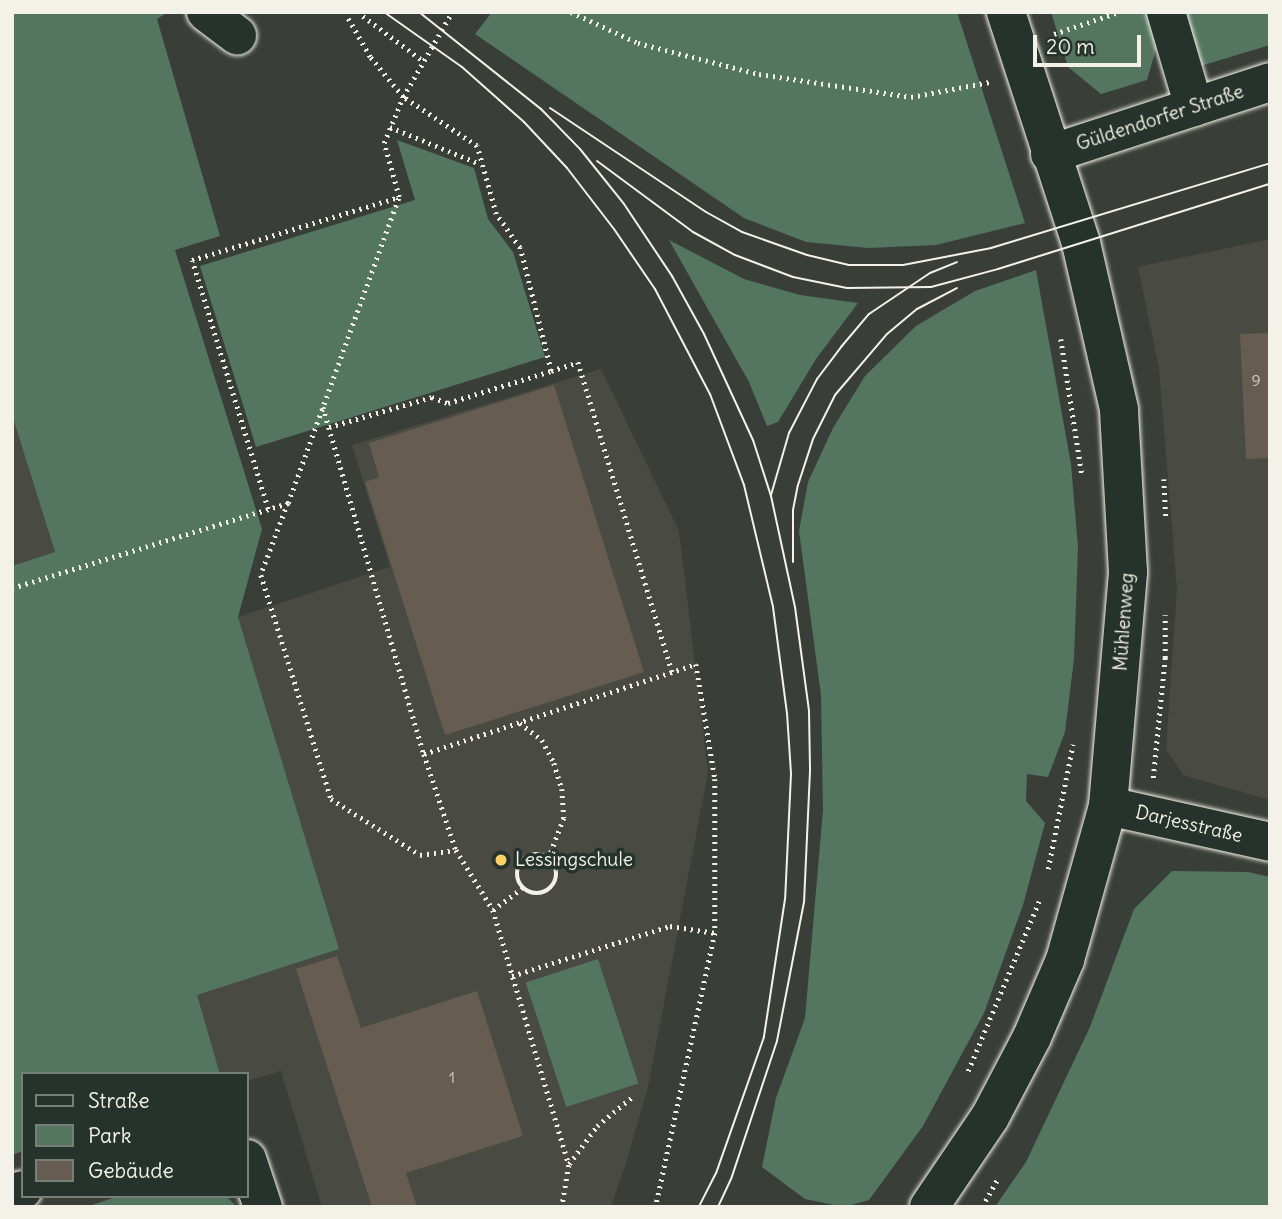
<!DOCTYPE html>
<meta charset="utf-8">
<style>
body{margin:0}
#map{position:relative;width:1282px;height:1219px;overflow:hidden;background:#393f38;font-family:Delius,sans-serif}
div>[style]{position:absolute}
.built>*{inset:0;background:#494b43}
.green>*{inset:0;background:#54755f;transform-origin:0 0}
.building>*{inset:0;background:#665c51}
.path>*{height:4.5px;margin-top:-2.25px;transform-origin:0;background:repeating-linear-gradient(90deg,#f4f1e8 0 2px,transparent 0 7px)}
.path>.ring{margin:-2.25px;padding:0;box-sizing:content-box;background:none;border:4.5px solid #f4f1e8;border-radius:50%}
.roads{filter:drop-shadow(0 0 2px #f4f1e8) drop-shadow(0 0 2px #f4f1e8)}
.minor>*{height:38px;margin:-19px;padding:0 19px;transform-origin:19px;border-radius:19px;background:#26332d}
.tram>*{height:2px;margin:-1px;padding:0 1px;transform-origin:1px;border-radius:1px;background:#f4f1e8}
.dots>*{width:19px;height:19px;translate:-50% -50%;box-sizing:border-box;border:4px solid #26332d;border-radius:50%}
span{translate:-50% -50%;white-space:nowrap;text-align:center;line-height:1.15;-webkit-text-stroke:7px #26332d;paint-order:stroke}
.number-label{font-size:16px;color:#d0ccc2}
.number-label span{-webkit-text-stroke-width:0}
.street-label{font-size:19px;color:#f4f1e8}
.poi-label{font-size:19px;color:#f4f1e8}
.left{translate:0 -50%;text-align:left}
.frame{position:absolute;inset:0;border:14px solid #f4f1e8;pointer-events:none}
.legend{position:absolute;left:21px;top:1072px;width:228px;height:126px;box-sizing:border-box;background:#26332d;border:2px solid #787f78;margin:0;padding:9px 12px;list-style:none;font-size:21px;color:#f4f1e8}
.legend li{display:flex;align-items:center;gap:14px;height:35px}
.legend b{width:35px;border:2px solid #787f78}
.scale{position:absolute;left:1033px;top:35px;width:108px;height:32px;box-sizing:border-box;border:4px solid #f4f1e8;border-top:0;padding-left:9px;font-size:21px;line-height:24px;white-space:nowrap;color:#f4f1e8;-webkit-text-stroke:5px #26332d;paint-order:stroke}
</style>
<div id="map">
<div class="built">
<i style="clip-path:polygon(1270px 239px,1270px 800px,1183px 775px,1166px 749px,1177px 589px,1159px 368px,1138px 267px)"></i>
<i style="clip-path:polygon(601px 369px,679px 531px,708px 772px,648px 1087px,626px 1163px,611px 1207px,322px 1207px,281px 1071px,247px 1081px,247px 1074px,220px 1074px,196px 995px,339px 949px,238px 617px,390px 567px,352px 445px)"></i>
<i style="clip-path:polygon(12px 415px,55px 552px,12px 566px)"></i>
</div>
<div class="green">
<i style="clip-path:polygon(12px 12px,168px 12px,157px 19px,220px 236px,175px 250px,262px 529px,238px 617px,339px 949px,197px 995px,220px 1074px,23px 1074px,23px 1151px,12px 1155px,12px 566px,55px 552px,12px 415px)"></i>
<i style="clip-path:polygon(492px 12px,957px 12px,1025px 223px,936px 245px,868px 248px,806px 242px,744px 218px,475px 34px)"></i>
<i style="clip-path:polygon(1051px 12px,1155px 12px,1161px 32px,1147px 80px,1101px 94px,1068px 67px)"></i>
<i style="clip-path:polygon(1177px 12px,1270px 12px,1270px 45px,1194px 68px)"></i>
<i style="clip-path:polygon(397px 140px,474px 168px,488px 219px,513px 252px,545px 357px,256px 447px,200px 266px,415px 200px)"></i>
<i style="clip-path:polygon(669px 240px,744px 279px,800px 295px,858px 303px,816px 359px,778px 422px,767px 426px,749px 382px)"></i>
<i style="clip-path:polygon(1036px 270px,1071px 464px,1078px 547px,1074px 659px,1065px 732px,1048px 777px,1027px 774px,1026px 801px,1045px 823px,1023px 905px,984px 1013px,923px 1126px,869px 1200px,844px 1207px,805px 1199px,762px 1167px,776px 1098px,805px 1018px,823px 810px,821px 695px,799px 531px,808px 482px,833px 428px,865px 376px,916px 326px,975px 291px)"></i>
<i style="clip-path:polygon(1172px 871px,1248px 872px,1270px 877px,1270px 1207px,995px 1207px,1026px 1162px,1090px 1027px,1134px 909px)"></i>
<i style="left:598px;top:959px;width:131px;height:76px;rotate:72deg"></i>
<i style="clip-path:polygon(119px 1196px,226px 1196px,237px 1207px,86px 1207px)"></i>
</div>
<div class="building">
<i style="clip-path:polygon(1270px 333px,1270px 458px,1246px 459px,1240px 334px)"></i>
<i style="clip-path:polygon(554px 385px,644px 672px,445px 735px,365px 482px,379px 477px,369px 443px)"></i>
<i style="clip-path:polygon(337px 956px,361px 1028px,477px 991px,523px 1136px,406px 1173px,417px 1207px,372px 1207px,296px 969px)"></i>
</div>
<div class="path">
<i style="left:571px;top:12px;width:74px;rotate:24.8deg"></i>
<i style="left:638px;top:43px;width:125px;rotate:14.4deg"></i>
<i style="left:759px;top:74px;width:154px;rotate:8.6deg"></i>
<i style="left:911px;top:97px;width:80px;rotate:-10.8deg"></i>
<i style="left:363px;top:16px;width:74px;rotate:36.7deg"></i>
<i style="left:1054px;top:34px;width:69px;rotate:-18.7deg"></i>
<i style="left:390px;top:127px;width:97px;rotate:22.3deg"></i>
<i style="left:1061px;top:339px;width:138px;rotate:81.2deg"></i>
<i style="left:551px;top:371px;width:28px;rotate:-18deg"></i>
<i style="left:578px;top:362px;width:324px;rotate:73.1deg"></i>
<i style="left:323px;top:407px;width:361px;rotate:73.8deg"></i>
<i style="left:424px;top:754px;width:287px;rotate:-18.3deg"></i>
<i style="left:696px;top:664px;width:117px;rotate:80.6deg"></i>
<i style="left:715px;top:779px;width:154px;rotate:90deg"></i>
<i style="left:715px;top:933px;width:280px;rotate:102.2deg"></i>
<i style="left:329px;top:427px;width:107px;rotate:-16.2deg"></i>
<i style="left:432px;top:397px;width:17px;rotate:21deg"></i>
<i style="left:448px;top:403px;width:108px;rotate:-17.3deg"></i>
<i style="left:551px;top:371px;width:127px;rotate:-104.1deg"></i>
<i style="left:520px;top:248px;width:42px;rotate:-125.2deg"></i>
<i style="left:496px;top:214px;width:71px;rotate:-105.6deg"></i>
<i style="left:477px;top:146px;width:89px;rotate:-146.5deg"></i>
<i style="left:403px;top:97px;width:52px;rotate:-129.5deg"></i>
<i style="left:370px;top:57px;width:48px;rotate:-119.7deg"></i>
<i style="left:1164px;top:479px;width:40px;rotate:87.1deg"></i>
<i style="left:288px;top:503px;width:77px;rotate:110.6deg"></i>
<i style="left:261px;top:575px;width:235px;rotate:72.6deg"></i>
<i style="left:331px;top:799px;width:105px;rotate:32.2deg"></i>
<i style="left:420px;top:855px;width:36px;rotate:-8deg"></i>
<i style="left:268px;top:509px;width:260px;rotate:-107deg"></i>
<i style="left:192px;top:260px;width:216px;rotate:-16.9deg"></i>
<i style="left:12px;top:588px;width:289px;rotate:-17.1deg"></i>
<i style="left:288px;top:503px;width:326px;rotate:-70.1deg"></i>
<i style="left:399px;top:197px;width:56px;rotate:-105.5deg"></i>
<i style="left:384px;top:143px;width:50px;rotate:-67.6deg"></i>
<i style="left:403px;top:97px;width:98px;rotate:-60deg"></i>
<i style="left:520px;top:723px;width:28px;rotate:38deg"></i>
<i style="left:542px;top:740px;width:26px;rotate:62deg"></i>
<i style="left:554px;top:763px;width:27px;rotate:73deg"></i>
<i style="left:562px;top:789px;width:29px;rotate:86deg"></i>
<i style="left:564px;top:818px;width:43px;rotate:110.6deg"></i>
<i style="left:424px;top:754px;width:101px;rotate:71.6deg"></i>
<i style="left:456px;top:850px;width:70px;rotate:58.3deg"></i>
<i style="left:493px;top:910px;width:36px;rotate:-37deg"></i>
<i style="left:1153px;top:778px;width:121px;rotate:-84.3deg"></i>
<i style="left:1165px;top:658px;width:43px;rotate:-90deg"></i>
<i class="ring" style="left:517px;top:854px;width:35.5px;height:35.5px"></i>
<i style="left:1048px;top:869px;width:127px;rotate:-78.7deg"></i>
<i style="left:493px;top:910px;width:266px;rotate:73.4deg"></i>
<i style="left:569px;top:1165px;width:43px;rotate:99.5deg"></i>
<i style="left:512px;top:976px;width:166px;rotate:-17.6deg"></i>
<i style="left:670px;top:926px;width:46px;rotate:8.8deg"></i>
<i style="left:968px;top:1071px;width:184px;rotate:-67.3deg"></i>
<i style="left:569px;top:1164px;width:47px;rotate:-53.6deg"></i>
<i style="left:597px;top:1126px;width:45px;rotate:-39.6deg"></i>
<i style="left:982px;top:1207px;width:33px;rotate:-61deg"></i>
</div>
<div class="roads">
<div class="minor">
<i style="left:206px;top:12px;width:39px;rotate:37deg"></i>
<i style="left:1166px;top:12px;width:99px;rotate:73.6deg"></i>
<i style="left:1050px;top:154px;width:231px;rotate:-18.1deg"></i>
<i style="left:1108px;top:806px;width:166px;rotate:12.5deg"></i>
<i style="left:247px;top:1159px;width:51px;rotate:71.6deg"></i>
<i style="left:12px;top:1193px;width:11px;rotate:-15deg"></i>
<i style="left:929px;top:1207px;width:109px;rotate:-55.9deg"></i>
<i style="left:990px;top:1117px;width:90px;rotate:-62.3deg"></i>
<i style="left:1032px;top:1037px;width:84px;rotate:-66.8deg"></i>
<i style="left:1065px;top:960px;width:160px;rotate:-74.4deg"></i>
<i style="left:1108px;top:806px;width:235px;rotate:-85.1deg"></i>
<i style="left:1128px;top:572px;width:163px;rotate:-93.2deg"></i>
<i style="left:1119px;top:409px;width:170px;rotate:-102.9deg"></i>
<i style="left:1081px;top:243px;width:243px;rotate:-108deg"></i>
</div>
</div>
<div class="tram">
<i style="left:384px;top:12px;width:95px;rotate:35.2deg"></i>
<i style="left:462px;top:67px;width:83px;rotate:41.6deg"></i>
<i style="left:524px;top:122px;width:63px;rotate:46.9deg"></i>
<i style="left:567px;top:168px;width:77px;rotate:52.4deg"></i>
<i style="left:614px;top:229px;width:73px;rotate:55.7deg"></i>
<i style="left:655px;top:289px;width:119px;rotate:62.4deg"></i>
<i style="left:710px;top:394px;width:97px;rotate:69.5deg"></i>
<i style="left:744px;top:485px;width:125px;rotate:76.6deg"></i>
<i style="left:773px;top:607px;width:107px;rotate:82.5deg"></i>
<i style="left:787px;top:713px;width:61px;rotate:86.2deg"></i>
<i style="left:791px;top:774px;width:125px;rotate:92.7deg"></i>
<i style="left:785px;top:899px;width:140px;rotate:98.7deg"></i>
<i style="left:764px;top:1037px;width:144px;rotate:109.4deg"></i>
<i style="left:716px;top:1173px;width:38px;rotate:117deg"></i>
<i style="left:419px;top:12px;width:156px;rotate:38.5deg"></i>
<i style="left:541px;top:109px;width:56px;rotate:45.7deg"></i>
<i style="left:580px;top:149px;width:70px;rotate:51.3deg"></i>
<i style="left:624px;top:204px;width:87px;rotate:56.3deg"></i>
<i style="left:672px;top:276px;width:66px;rotate:61.1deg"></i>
<i style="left:704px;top:334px;width:117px;rotate:65.2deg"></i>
<i style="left:753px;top:440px;width:59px;rotate:72.2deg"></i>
<i style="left:771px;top:496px;width:114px;rotate:77.8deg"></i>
<i style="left:795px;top:607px;width:105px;rotate:82.3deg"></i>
<i style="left:809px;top:711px;width:60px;rotate:89deg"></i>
<i style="left:810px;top:771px;width:131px;rotate:92.6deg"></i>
<i style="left:804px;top:902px;width:142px;rotate:101deg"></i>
<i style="left:777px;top:1041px;width:145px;rotate:108.4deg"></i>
<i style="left:731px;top:1179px;width:31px;rotate:115deg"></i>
<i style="left:550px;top:108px;width:187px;rotate:33.7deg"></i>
<i style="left:706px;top:212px;width:41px;rotate:29.1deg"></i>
<i style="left:742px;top:232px;width:69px;rotate:19.5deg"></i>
<i style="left:807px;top:255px;width:43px;rotate:13.4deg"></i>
<i style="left:849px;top:265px;width:54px"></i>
<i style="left:903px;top:265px;width:90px;rotate:-10.9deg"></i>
<i style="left:991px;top:248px;width:292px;rotate:-16.9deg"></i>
<i style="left:597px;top:161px;width:119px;rotate:36.5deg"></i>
<i style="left:693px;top:232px;width:48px;rotate:28.7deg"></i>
<i style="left:735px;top:255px;width:62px;rotate:20.8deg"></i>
<i style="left:793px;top:277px;width:55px;rotate:11.5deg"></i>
<i style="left:847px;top:288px;width:84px;rotate:-0.7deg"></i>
<i style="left:931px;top:287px;width:69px;rotate:-15deg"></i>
<i style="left:998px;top:269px;width:285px;rotate:-17.4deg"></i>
<i style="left:771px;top:495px;width:65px;rotate:-73.8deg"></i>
<i style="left:789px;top:433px;width:61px;rotate:-62.6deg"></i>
<i style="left:817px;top:379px;width:40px;rotate:-53deg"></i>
<i style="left:841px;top:347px;width:43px;rotate:-49.7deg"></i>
<i style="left:869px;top:314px;width:73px;rotate:-33.9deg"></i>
<i style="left:930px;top:273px;width:29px;rotate:-22deg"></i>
<i style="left:793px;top:562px;width:52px;rotate:-90deg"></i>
<i style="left:793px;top:510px;width:25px;rotate:-79deg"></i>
<i style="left:798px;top:485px;width:48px;rotate:-71.9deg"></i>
<i style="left:813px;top:439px;width:49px;rotate:-63.4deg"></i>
<i style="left:835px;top:395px;width:80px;rotate:-49.6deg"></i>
<i style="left:887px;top:334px;width:39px;rotate:-40deg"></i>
<i style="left:917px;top:309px;width:45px;rotate:-27.7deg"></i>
</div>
<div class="dots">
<i style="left:501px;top:860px;background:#ffd166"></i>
</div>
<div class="number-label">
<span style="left:1256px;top:380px">9</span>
<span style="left:452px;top:1077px">1</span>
</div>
<div class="street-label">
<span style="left:1160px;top:118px;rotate:-18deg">Güldendorfer Straße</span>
<span style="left:1124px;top:622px;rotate:-86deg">Mühlenweg</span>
<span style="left:1189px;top:824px;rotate:13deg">Darjesstraße</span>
</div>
<div class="poi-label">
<span class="left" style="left:515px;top:860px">Lessingschule</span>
</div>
<div class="frame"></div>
<ul class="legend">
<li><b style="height:9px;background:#26332d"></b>Straße</li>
<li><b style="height:19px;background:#54755f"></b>Park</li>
<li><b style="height:19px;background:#665c51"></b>Gebäude</li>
</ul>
<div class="scale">20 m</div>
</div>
